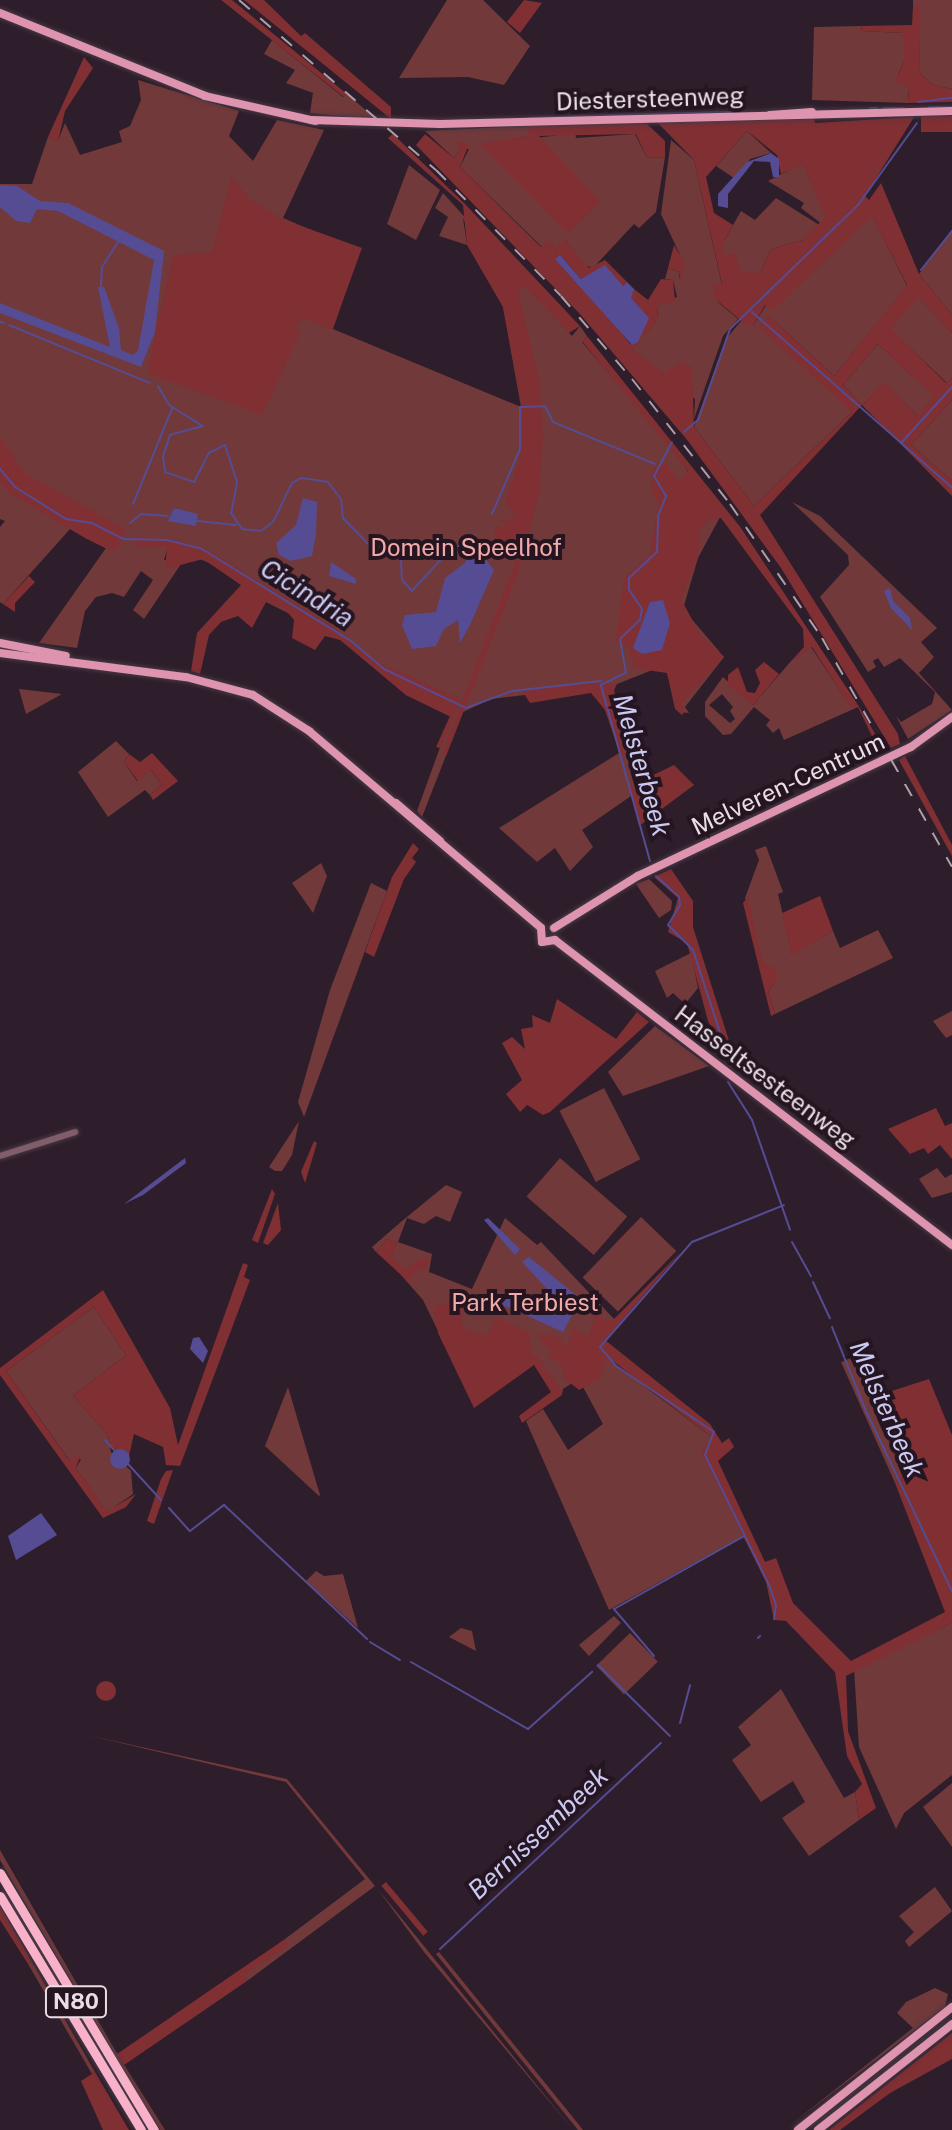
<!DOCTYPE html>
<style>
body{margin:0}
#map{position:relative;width:952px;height:2130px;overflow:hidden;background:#2e1e2b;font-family:"Public Sans",sans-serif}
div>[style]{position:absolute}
.green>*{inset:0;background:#72393a;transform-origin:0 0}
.forest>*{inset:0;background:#802f33;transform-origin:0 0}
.round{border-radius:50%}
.water>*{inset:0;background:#554c93}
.stream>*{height:2px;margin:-1px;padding:0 1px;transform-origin:1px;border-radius:1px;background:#554c93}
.roads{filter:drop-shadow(0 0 2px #483945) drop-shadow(0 0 2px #483945)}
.minor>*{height:6px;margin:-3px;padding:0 3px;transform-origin:3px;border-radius:3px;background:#815d69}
.major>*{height:8px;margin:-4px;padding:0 4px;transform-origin:4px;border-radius:4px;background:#de94ae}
.highway>*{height:9px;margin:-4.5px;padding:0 4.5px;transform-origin:4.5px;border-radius:4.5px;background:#f9b1ca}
.rail>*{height:2px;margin-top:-1px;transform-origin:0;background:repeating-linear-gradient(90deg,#ada0aa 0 14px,transparent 0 28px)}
span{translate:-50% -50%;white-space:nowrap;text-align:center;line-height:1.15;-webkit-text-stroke:8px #241521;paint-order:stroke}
.shield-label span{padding:2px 6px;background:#241521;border:2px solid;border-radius:6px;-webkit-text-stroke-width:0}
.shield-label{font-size:22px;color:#e9dee6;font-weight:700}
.street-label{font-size:24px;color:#e9dee6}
.park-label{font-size:24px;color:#f2aaa9}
.water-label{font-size:26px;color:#cac9f2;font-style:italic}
</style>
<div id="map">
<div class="green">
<i style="clip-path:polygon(447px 0,483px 0,530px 46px,504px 85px,468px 77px,399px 78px)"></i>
<i style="clip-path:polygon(913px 0,952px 0,952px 89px,933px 85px,920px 73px,918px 6px,913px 6px)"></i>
<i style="clip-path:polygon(861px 26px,862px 31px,904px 33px,904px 62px,898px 74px,909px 88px,908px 103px,812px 100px,814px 27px)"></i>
<i style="clip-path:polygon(272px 40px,343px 97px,347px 94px,377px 120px,310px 113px,313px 93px,286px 83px,295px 70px,264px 54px)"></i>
<i style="clip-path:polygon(138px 80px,239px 111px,229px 136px,253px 161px,277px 120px,324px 130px,283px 218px,360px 251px,333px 329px,521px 407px,503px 307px,463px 218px,467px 245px,439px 236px,448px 217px,435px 208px,443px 193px,572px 336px,580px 326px,587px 336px,582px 342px,671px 446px,719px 519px,698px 558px,683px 609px,724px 657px,685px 707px,689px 713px,680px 712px,667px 673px,655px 669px,617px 684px,491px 699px,463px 712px,422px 817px,417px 811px,451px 717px,406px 695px,341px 640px,266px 602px,210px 563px,168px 547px,164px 560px,183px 561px,144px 619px,133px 610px,153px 580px,141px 571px,124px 597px,112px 593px,96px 597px,85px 611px,77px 648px,39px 643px,106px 548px,111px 550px,120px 542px,87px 539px,70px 529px,3px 604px,0 602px,0 527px,5px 521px,0 519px,0 184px,32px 184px,48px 137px,58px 141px,65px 123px,80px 155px,122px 142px,119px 131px,130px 126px,141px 100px)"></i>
<i style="clip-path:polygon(528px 126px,530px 136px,481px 145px,575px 133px,576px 138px,635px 134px,647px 158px,665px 157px,656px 212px,639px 228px,634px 224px,593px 268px,584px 265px,565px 240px,556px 249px,542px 247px,460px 167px,469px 149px,461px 149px,454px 158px,425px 131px)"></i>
<i style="clip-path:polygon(747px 131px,771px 153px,750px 159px,737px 180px,716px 166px)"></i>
<i style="clip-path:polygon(671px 140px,694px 160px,722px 285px,718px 302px,738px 319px,723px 336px,694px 419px,695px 399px,632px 350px,657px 320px,658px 305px,677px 297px,673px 280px,665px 279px,668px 268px,679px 272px,680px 280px,680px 255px,661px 214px)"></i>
<i style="clip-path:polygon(803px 163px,826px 217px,822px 224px,801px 208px,804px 203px,768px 181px)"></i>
<i style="clip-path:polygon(409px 165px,440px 190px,416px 240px,387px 224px)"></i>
<i style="clip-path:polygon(776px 198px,821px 226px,803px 240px,771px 249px,760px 273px,741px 273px,724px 256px,724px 241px,741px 211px,755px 220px)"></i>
<i style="clip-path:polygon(872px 215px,907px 286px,834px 376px,769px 316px,852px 412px,754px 506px,694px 427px,726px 339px,741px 321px,753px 326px,766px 305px,772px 310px)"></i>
<i style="clip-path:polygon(952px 230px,952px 315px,919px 274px)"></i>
<i style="clip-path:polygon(918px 296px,952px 333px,952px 378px,947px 383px,890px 329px)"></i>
<i style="clip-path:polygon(878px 344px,935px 397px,918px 416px,884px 383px,862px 405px,843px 385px)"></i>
<i style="clip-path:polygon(952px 400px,952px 481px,911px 445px)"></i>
<i style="clip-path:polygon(792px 502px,820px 516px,937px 628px,921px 642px,934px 657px,919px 673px,952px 710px,908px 739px,896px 716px,901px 722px,932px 704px,935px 692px,900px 658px,884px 667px,878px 658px,873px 661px,876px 667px,868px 672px,820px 597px,849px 565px,848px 555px)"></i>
<i style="clip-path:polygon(evenodd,811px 647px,851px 707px,858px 707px,784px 740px,779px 728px,773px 733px,766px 725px,770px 720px,754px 707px,731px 734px,723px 735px,705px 716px,705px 702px,723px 677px,753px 705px,792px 660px,811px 647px,722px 694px,733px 707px,730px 711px,735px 719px,730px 723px,709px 705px,722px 694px)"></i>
<i style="clip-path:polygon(19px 689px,62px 694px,26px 714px)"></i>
<i style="clip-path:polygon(116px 741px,129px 754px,124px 762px,137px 781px,150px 769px,162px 785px,150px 795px,145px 790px,108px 817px,78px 772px)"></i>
<i style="clip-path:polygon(619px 753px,629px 755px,636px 785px,629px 787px,631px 796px,582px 830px,593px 847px,570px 871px,555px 848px,537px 862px,499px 828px)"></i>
<i style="clip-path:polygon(766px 846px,783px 892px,778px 894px,792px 954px,833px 931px,840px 948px,878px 930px,893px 958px,775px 1014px,768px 990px,775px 983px,763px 964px,745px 898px,759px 860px,755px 850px)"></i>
<i style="clip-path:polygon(321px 863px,327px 876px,313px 913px,292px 883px)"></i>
<i style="clip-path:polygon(649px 879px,672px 901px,671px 910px,659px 918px,636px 884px)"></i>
<i style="clip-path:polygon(371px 883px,387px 891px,304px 1117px,298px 1102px,330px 990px)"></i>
<i style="clip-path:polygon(691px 953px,698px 988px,685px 1004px,673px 993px,667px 998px,655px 971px)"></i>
<i style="clip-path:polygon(952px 1011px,952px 1035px,946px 1038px,933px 1021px)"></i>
<i style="clip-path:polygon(655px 1026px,709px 1066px,623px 1096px,608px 1072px)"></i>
<i style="left:604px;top:1088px;width:80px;height:50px;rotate:63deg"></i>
<i style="clip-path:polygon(299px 1121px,292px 1155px,282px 1171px,275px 1171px,269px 1167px)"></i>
<i style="left:560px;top:1158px;width:89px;height:51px;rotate:41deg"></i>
<i style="clip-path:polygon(937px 1168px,945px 1178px,952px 1174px,952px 1192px,932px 1198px,919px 1179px)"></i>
<i style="clip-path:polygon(446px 1185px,462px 1192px,450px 1222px,436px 1216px,424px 1224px,407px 1218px,398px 1242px,432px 1254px,429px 1272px,472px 1289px,505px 1218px,537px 1245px,541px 1242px,615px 1320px,594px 1348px,713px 1438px,712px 1469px,743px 1536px,609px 1610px,526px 1421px,543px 1409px,568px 1450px,603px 1424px,583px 1387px,605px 1362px,563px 1389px,562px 1395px,536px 1356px,472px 1401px,423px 1300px,387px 1259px,397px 1243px,387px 1239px,376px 1252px,372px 1247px,402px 1221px)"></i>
<i style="left:641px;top:1217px;width:49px;height:84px;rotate:44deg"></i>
<i style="clip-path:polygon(94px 1307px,126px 1355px,73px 1396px,108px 1435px,111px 1452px,131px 1471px,133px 1494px,107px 1512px,76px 1468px,81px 1459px,70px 1461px,6px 1371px)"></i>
<i style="clip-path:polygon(854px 1357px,903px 1477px,895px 1483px,841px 1362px)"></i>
<i style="clip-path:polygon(288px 1387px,320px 1495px,319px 1496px,265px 1446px)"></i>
<i style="clip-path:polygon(316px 1571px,324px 1576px,343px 1574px,358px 1628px,306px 1581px)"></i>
<i style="clip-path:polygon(614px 1616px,621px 1623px,589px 1656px,579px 1645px)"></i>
<i style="clip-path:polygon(952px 1623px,952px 1775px,904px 1813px,896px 1829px,859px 1747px,854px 1669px)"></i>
<i style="clip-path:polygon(461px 1628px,472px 1631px,476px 1651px,449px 1637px)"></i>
<i style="left:630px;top:1633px;width:40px;height:47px;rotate:46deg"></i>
<i style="clip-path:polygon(781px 1689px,844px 1798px,855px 1792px,859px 1820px,809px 1856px,782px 1818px,805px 1802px,793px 1781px,761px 1802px,732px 1760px,751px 1745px,738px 1727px)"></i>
<i style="clip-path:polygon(87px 1735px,287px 1779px,375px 1886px,247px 1981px,243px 1975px,287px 1945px,285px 1939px,365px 1879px,286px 1782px)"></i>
<i style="clip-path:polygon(952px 1783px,952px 1847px,923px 1807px)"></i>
<i style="clip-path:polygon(0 1850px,116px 2052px,165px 2130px,160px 2130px,130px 2082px,0 1860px)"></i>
<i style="clip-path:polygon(935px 1887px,952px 1911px,909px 1947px,905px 1941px,914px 1932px,899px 1916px)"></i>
<i style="clip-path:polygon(377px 1888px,496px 2035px,573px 2130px,424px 1952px)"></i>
<i style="clip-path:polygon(439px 1952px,567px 2110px,583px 2130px,578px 2130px,436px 1954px)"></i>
<i style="clip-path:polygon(32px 1962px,95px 2072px,92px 2074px,28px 1964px)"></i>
<i style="clip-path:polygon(935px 1988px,948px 1994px,945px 2007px,784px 2130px,913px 2028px,897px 2013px,906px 2002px)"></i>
</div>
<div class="forest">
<i style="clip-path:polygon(221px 0,232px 0,347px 94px,344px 97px)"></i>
<i style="clip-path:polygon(244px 0,264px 0,301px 36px,305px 33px,391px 107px,391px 119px)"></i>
<i style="clip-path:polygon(524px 0,542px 3px,520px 33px,507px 22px)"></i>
<i style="clip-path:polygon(913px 6px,919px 6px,920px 73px,933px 85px,952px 89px,952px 102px,908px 103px,909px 88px,895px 81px,904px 62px,904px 33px,862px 31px,861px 26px,912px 25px)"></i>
<i style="clip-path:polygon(84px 57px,93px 68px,65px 111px,58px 142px,48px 137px)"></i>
<i style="left:921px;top:116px;width:31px;height:16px"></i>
<i style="clip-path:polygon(evenodd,914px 117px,865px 196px,869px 200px,881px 183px,919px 274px,952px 315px,952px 333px,918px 297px,891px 329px,946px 383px,952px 378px,952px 400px,911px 445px,952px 481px,952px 496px,862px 405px,760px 515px,898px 734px,900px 744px,891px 748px,781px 568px,688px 441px,579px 313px,416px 145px,425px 134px,454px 158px,461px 149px,454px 141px,469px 144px,460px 167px,541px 247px,548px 240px,556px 249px,564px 239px,589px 268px,605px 260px,627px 282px,623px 286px,595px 275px,581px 279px,560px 255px,631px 345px,630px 293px,634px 289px,648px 300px,661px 279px,673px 280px,675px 301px,658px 305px,657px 320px,633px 350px,664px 373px,680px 363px,692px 366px,694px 427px,754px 506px,852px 412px,759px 327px,768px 315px,834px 376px,907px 285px,872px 216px,772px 311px,765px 305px,753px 326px,746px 325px,714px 298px,714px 285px,722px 284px,694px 160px,657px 122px,814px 119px,815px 123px,914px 117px,747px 131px,777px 155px,781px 174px,803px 164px,825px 217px,803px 240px,771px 249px,760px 273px,741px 272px,735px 254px,724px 255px,724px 241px,733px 225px,714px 213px,706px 177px,747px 131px,914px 117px,878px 344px,934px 397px,917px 415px,884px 382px,862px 405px,843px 385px,878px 344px)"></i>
<i style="clip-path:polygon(645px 122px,665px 141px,665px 157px,647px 158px,636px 134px,539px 136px,601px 202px,568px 234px,480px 144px,529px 136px,528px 126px)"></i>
<i style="clip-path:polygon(393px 134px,465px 204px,580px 326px,569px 333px,525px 287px,518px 290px,539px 381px,543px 435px,539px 493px,517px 576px,446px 756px,442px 754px,517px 557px,496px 544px,494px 534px,497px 526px,510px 528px,500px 521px,516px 518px,505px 502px,522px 451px,522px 408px,503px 307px,467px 245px,463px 205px,388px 138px)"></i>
<i style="clip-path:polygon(231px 177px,250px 199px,282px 219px,362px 248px,332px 330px,302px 318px,295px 328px,301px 331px,262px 415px,147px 373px,173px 255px,212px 252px)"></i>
<i style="clip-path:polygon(674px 245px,685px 264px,681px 280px,679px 272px,668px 268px)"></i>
<i style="clip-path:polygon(587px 336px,741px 528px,858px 705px,883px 747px,878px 749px,858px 707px,851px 708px,812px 647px,792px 660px,804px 647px,803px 629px,721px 518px,707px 521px,700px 532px,698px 558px,681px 599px,701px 636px,724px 657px,681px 704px,686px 710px,682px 715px,675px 709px,667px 673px,633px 668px,629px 648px,616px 640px,624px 579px,650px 553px,659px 504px,651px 490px,653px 467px,666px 463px,679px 481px,688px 471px,582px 341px)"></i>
<i style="clip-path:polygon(0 436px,26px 474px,126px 529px,118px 548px,111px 551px,87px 539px,8px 492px,0 482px)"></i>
<i style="clip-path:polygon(136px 538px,171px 539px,204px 548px,335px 628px,381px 664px,461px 699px,440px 748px,436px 747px,450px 716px,406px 695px,340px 640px,325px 636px,315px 650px,292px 638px,294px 620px,283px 607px,266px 602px,252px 628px,238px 616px,221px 622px,209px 635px,200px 674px,191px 671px,197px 633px,241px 585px,203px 559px,165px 569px,167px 547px,137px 546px)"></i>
<i style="clip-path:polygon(29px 576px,35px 582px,15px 603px,15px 612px,3px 604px)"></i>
<i style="clip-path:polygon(764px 662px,779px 674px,753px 705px,728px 685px,728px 675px,738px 667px,747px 692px,755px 693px,760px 683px,755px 670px)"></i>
<i style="clip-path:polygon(584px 683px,617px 684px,614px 690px,629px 755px,621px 757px,605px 710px,591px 693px,530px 703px,523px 692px)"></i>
<i style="clip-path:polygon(152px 753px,178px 781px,153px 800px,150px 795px,162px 785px,151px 770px,138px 781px,124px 762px,129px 754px,140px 762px)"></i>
<i style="clip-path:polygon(905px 756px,952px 845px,952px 856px,899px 760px)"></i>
<i style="clip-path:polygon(674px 765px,694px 785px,639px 826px,629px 787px)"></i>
<i style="clip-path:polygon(413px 843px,419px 849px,412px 858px,416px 862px,404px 879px,374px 957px,365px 952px,392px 877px)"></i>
<i style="clip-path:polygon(671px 869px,693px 901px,693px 927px,730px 1044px,721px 1046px,708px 1021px,687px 943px,668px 932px,678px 898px,654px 877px)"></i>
<i style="clip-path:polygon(820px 896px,833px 931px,792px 955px,782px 913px)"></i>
<i style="clip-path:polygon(748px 897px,763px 963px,776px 968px,777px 981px,768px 990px,775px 1014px,771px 1016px,743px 903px)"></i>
<i style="clip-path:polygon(557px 999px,616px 1039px,637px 1012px,649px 1022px,550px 1112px,543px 1115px,527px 1105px,520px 1112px,506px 1094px,522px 1080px,502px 1043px,512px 1037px,525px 1049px,521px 1029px,533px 1027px,532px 1015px,550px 1023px)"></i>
<i style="clip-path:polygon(936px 1108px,945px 1126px,952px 1123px,952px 1159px,940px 1145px,928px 1154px,924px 1148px,910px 1154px,888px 1129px)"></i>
<i style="clip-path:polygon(314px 1141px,317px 1143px,305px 1183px,301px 1172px)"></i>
<i style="clip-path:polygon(272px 1189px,275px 1194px,258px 1243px,252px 1240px)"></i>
<i style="clip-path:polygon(278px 1203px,281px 1230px,268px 1245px,263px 1243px)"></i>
<i style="clip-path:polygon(387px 1239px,397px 1242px,392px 1258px,406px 1269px,423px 1258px,430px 1260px,423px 1272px,420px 1268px,411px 1276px,411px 1284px,376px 1252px)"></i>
<i style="clip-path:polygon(681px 1252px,605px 1340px,710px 1424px,722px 1443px,729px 1438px,734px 1447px,718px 1461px,765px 1562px,776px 1558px,793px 1603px,851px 1661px,945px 1612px,895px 1483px,903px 1476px,870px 1398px,929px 1379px,952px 1435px,952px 1623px,846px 1676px,848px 1731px,876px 1808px,859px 1820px,855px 1792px,862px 1784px,847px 1756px,835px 1672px,786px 1621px,774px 1620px,766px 1582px,701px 1452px,713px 1438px,609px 1358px,614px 1365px,606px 1361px,601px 1378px,579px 1390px,565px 1379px,560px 1362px,548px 1358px,553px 1352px,538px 1338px,541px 1334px,560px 1337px,566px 1349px,573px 1328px,588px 1336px,595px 1320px,588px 1307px,603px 1320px,613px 1320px)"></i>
<i style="clip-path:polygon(243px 1263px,248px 1265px,244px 1277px,250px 1280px,180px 1466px,166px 1465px,163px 1447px,134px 1434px,129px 1456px,110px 1447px,108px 1435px,73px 1396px,126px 1355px,94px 1307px,6px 1371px,69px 1460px,81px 1453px,76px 1468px,107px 1511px,136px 1494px,126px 1507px,103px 1518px,0 1375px,0 1368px,103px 1290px,170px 1408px,178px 1445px)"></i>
<i style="clip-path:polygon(470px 1295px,461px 1309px,463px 1328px,488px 1336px,495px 1317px,529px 1332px,532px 1356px,537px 1356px,561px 1390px,562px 1395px,522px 1423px,519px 1416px,551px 1392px,534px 1365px,474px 1408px,438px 1333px,433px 1307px)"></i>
<i style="clip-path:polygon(173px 1470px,154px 1524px,147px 1521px,161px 1479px,166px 1471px)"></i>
<i class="round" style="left:96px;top:1681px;width:20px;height:20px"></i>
<i style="left:386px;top:1882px;width:65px;height:6px;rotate:50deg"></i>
<i style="clip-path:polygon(0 1906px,32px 1962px,28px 1964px,0 1920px)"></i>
<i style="clip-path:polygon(285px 1939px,288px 1945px,244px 1975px,247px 1981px,124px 2065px,117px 2054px)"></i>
<i style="clip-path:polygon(952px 2033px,952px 2059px,890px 2093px,840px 2130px,829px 2130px)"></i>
<i style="clip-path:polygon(95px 2072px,129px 2130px,103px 2130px,81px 2081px)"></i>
</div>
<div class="water">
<i style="clip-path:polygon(771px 153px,779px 159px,779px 177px,773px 177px,770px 162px,754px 161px,728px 194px,728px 208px,718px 206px,718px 194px,747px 162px)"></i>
<i style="clip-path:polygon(0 185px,17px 186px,40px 201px,68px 203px,164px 251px,155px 332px,141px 367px,0 313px,0 303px,110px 347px,98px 287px,104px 287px,119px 328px,121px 350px,133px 355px,138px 350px,154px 260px,58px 211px,37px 209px,30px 223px,16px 221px,0 207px)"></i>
<i style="clip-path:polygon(560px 255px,581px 279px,605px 265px,623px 286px,627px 282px,634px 289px,631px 298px,649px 318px,638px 342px,632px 345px,555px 259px)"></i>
<i style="clip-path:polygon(303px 498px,317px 502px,316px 534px,312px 556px,291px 561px,279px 555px,276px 543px,296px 525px)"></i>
<i style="clip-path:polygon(174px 508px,198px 514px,196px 526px,168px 521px)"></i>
<i style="clip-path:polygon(475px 536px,477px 548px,494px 570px,470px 625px,460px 643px,458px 620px,444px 629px,436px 646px,412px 649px,402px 625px,405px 615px,436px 612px,445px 578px,466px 562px,463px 548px)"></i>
<i style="clip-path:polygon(331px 562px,356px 579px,356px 584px,329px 576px)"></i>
<i style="clip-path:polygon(890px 588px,893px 601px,910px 618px,912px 630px,891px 608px,884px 591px)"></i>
<i style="clip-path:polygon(663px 600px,670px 623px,662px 650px,642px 654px,633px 648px,650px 602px)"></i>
<i style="clip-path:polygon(185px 1158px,186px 1163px,143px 1195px,124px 1204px)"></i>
<i style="clip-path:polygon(488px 1218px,520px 1249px,515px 1255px,484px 1220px)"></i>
<i style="clip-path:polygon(529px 1257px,576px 1295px,578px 1304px,563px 1332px,494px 1301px,500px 1294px,527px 1304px,547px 1289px,522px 1262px)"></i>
<i style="clip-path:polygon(199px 1337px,208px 1351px,203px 1363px,190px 1349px,193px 1338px)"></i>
<i class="round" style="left:110px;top:1449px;width:20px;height:20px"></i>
<i style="clip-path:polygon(41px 1513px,57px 1535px,16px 1560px,8px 1536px)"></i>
</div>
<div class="stream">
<i style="left:918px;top:102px;width:34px;rotate:-7deg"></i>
<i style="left:929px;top:107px;width:23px"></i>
<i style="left:870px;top:108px;width:7px"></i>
<i style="left:883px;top:108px;width:21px"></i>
<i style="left:652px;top:114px;width:81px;rotate:-1.4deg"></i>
<i style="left:528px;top:118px;width:122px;rotate:-1.9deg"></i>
<i style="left:921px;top:270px;width:50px;rotate:-51.5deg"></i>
<i style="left:101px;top:287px;width:20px;rotate:-87deg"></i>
<i style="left:102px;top:267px;width:33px;rotate:-57deg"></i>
<i style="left:752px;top:312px;width:266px;rotate:41.3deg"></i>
<i style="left:0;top:322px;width:4px;rotate:14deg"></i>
<i style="left:9px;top:325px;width:152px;rotate:22.4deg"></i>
<i style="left:158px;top:386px;width:22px;rotate:60deg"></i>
<i style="left:169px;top:405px;width:40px;rotate:32deg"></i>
<i style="left:203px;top:426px;width:34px;rotate:165deg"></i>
<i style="left:170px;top:435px;width:22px;rotate:108deg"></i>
<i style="left:163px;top:456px;width:16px;rotate:83deg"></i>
<i style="left:165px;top:472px;width:31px;rotate:19deg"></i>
<i style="left:194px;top:482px;width:33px;rotate:-63deg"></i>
<i style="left:209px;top:453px;width:18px;rotate:-27deg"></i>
<i style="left:225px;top:445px;width:40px;rotate:72deg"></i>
<i style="left:237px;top:483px;width:31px;rotate:101deg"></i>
<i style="left:231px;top:513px;width:19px;rotate:55deg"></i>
<i style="left:242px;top:529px;width:19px;rotate:6deg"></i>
<i style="left:261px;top:531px;width:15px;rotate:-37deg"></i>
<i style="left:273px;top:522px;width:43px;rotate:-64deg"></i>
<i style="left:292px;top:483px;width:10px;rotate:-29deg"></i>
<i style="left:301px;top:478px;width:27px;rotate:8deg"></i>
<i style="left:328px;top:482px;width:21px;rotate:53deg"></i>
<i style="left:341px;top:499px;width:19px;rotate:84deg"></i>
<i style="left:343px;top:518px;width:45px;rotate:45.9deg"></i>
<i style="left:374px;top:550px;width:29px;rotate:20deg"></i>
<i style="left:401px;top:560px;width:20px;rotate:87deg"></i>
<i style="left:402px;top:580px;width:15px;rotate:48deg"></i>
<i style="left:412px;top:591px;width:45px;rotate:-47.7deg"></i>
<i style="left:442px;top:558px;width:40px;rotate:-34.9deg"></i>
<i style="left:684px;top:432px;width:18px;rotate:-41deg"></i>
<i style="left:698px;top:420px;width:96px;rotate:-70.6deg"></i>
<i style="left:730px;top:329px;width:178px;rotate:-44.1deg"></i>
<i style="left:858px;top:205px;width:101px;rotate:-54.3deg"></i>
<i style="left:902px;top:442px;width:74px;rotate:-47.7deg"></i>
<i style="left:0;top:469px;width:23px;rotate:50deg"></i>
<i style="left:15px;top:487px;width:60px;rotate:32.1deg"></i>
<i style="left:66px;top:519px;width:26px;rotate:9deg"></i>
<i style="left:92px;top:523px;width:36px;rotate:27deg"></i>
<i style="left:124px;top:539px;width:43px;rotate:1.3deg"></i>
<i style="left:167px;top:540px;width:36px;rotate:14deg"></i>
<i style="left:202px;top:549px;width:175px;rotate:31.7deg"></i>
<i style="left:351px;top:641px;width:43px;rotate:40.3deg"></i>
<i style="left:384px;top:669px;width:91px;rotate:25.4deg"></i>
<i style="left:466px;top:708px;width:49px;rotate:-20.3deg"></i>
<i style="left:512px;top:691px;width:90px;rotate:-6.4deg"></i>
<i style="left:133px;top:504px;width:103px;rotate:-67.7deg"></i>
<i style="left:492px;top:514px;width:71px;rotate:-66.7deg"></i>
<i style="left:520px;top:449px;width:42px;rotate:-90deg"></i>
<i style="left:520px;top:407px;width:25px;rotate:-2deg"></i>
<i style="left:545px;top:406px;width:18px;rotate:63deg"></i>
<i style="left:553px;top:422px;width:110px;rotate:22.4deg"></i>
<i style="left:198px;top:521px;width:38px;rotate:6deg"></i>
<i style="left:130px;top:523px;width:14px;rotate:-39deg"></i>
<i style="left:141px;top:514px;width:27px;rotate:4deg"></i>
<i style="left:650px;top:861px;width:183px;rotate:-105.6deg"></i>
<i style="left:601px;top:685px;width:28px;rotate:-26deg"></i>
<i style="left:626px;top:673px;width:35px;rotate:-100deg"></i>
<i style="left:620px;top:639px;width:28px;rotate:-44deg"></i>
<i style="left:640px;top:620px;width:11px;rotate:-80deg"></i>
<i style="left:642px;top:609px;width:23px;rotate:-124deg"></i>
<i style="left:629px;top:590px;width:12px;rotate:-90deg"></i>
<i style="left:629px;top:578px;width:38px;rotate:-43deg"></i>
<i style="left:657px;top:552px;width:36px;rotate:-88deg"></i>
<i style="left:658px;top:516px;width:22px;rotate:-68deg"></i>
<i style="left:666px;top:496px;width:23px;rotate:-121deg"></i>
<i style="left:654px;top:476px;width:38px;rotate:-62deg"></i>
<i style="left:656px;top:876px;width:31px;rotate:42deg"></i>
<i style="left:679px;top:897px;width:8px;rotate:83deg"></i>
<i style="left:680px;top:905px;width:23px;rotate:121deg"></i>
<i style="left:668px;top:925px;width:35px;rotate:45deg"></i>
<i style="left:693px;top:950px;width:122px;rotate:71.9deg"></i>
<i style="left:728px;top:1082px;width:45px;rotate:57.7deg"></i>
<i style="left:752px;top:1120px;width:116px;rotate:70.9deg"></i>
<i style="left:792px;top:1242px;width:39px;rotate:61deg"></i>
<i style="left:813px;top:1282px;width:40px;rotate:65deg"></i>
<i style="left:832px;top:1327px;width:91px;rotate:68deg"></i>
<i style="left:866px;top:1411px;width:199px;rotate:64.5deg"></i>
<i style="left:105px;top:1440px;width:15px;rotate:48deg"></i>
<i style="left:128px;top:1464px;width:49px;rotate:47.5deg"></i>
<i style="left:169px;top:1508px;width:31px;rotate:48deg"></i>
<i style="left:190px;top:1531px;width:43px;rotate:-37.4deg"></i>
<i style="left:224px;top:1505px;width:196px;rotate:43.1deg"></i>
<i style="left:774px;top:1619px;width:14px;rotate:-82deg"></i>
<i style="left:776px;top:1605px;width:21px;rotate:-109deg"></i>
<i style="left:769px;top:1585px;width:145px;rotate:-116.2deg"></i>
<i style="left:705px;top:1455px;width:25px;rotate:-69deg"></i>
<i style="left:714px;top:1432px;width:118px;rotate:-146deg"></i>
<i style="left:616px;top:1366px;width:25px;rotate:-130deg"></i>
<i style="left:600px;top:1347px;width:140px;rotate:-48.8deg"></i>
<i style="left:692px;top:1242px;width:99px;rotate:-21.9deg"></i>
<i style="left:758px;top:1638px;width:3px;rotate:-45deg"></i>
<i style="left:370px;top:1642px;width:35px;rotate:31deg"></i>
<i style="left:654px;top:1656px;width:62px;rotate:-130.4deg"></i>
<i style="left:614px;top:1609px;width:149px;rotate:-29.3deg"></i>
<i style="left:411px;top:1662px;width:135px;rotate:29.8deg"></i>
<i style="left:528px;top:1729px;width:86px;rotate:-41.7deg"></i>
<i style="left:598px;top:1665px;width:101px;rotate:44.6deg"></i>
<i style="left:680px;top:1723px;width:39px;rotate:-75deg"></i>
<i style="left:440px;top:1949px;width:302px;rotate:-43deg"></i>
</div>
<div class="roads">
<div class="minor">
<i style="left:0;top:1156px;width:79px;rotate:-17.7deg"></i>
</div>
<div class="major">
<i style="left:0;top:13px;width:221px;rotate:22deg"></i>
<i style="left:205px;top:96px;width:113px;rotate:12.8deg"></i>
<i style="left:770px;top:115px;width:42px;rotate:-4.1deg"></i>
<i style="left:311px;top:120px;width:129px;rotate:1.8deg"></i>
<i style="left:440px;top:124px;width:512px;rotate:-1.45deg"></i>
<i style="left:0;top:643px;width:67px;rotate:11.1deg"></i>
<i style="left:0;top:653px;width:188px;rotate:7.4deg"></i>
<i style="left:186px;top:677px;width:69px;rotate:15deg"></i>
<i style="left:253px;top:695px;width:67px;rotate:32.7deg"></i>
<i style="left:309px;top:731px;width:304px;rotate:40.3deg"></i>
<i style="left:396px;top:803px;width:58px;rotate:40.8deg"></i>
<i style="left:541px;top:928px;width:14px;rotate:86deg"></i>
<i style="left:542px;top:942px;width:13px;rotate:-9deg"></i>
<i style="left:554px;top:928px;width:99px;rotate:-31.8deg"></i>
<i style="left:638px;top:876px;width:302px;rotate:-25.3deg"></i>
<i style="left:911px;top:747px;width:51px;rotate:-36.2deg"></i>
<i style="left:555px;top:940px;width:501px;rotate:37.53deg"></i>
<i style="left:798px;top:2130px;width:197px;rotate:-38.6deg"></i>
<i style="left:818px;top:2130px;width:171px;rotate:-38.3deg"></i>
</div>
<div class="highway">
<i style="left:0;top:1873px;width:300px;rotate:59.1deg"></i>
<i style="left:0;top:1896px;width:273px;rotate:58.9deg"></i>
</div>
</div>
<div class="rail">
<i style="left:239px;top:0;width:260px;rotate:40.8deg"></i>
<i style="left:436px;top:170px;width:177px;rotate:45.2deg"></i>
<i style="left:561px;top:296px;width:109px;rotate:49.5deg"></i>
<i style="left:632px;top:379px;width:159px;rotate:51.9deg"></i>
<i style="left:730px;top:504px;width:163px;rotate:55.5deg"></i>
<i style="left:822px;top:638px;width:263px;rotate:60.4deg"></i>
</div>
<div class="shield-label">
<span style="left:76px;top:2002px">N80</span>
</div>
<div class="street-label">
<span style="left:650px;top:99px;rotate:-2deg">Diestersteenweg</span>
<span style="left:788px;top:784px;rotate:-25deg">Melveren-Centrum</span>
<span style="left:765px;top:1077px;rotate:37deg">Hasseltsesteenweg</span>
</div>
<div class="park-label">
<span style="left:466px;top:548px">Domein Speelhof</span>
<span style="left:525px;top:1303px">Park Terbiest</span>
</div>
<div class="water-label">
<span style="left:307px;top:593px;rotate:32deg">Cicindria</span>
<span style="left:642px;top:765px;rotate:74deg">Melsterbeek</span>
<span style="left:887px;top:1409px;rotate:66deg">Melsterbeek</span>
<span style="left:538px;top:1833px;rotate:-43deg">Bernissembeek</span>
</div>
</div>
